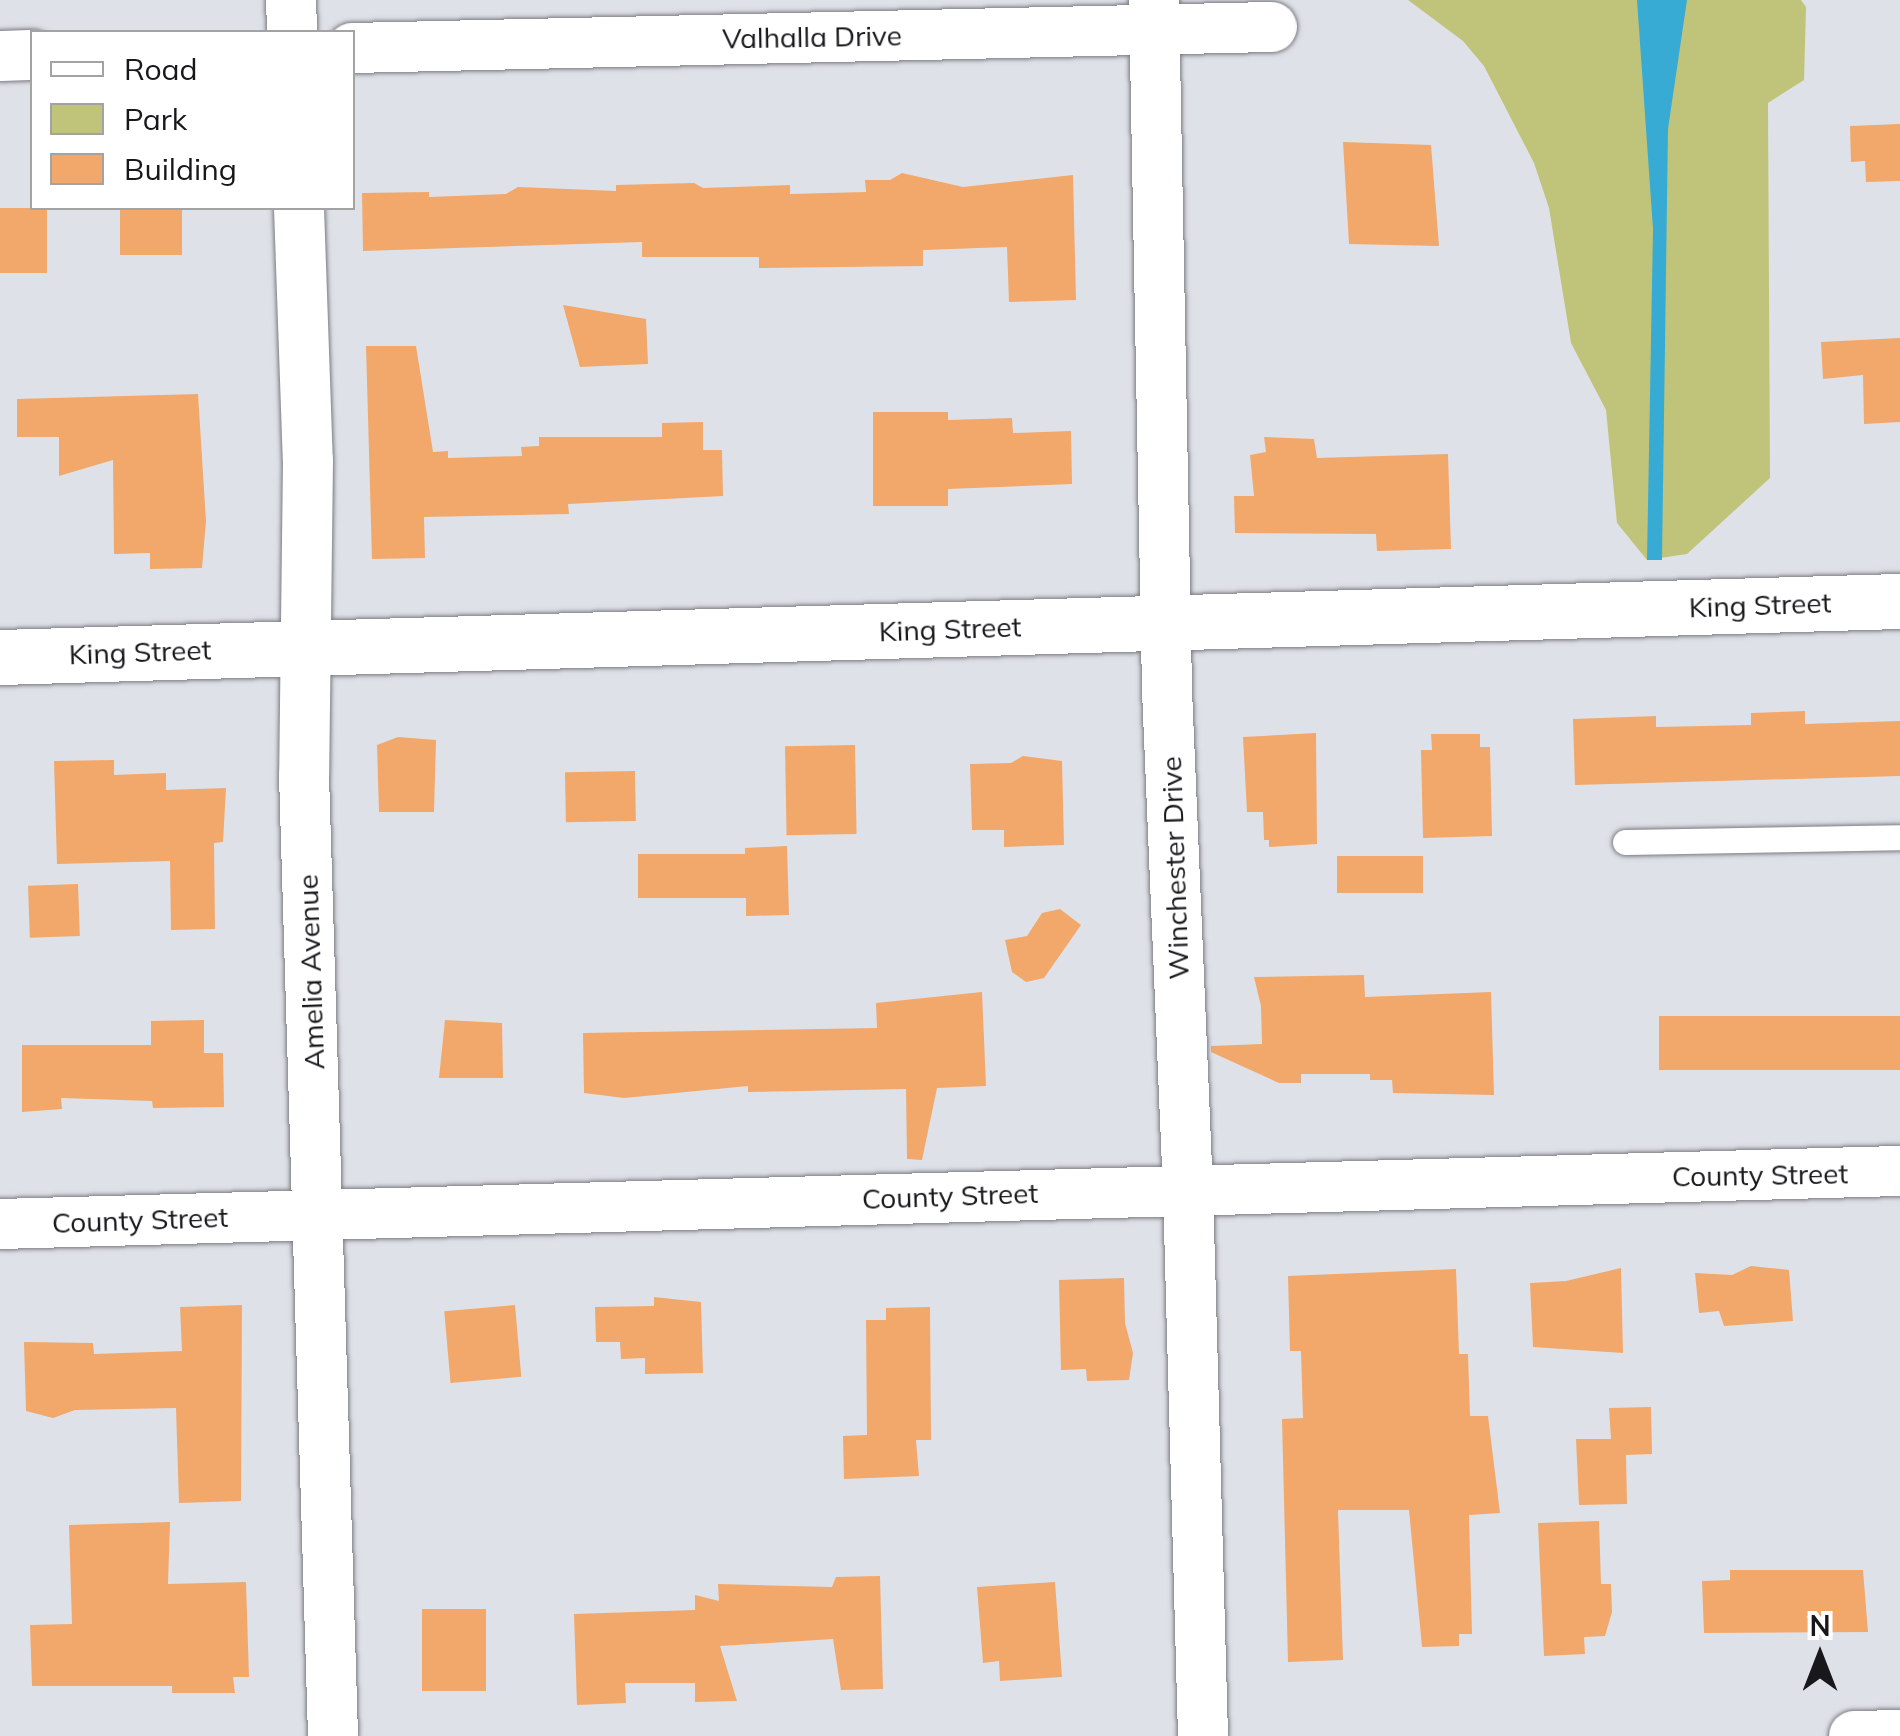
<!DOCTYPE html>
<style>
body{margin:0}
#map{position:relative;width:1900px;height:1736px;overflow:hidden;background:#dfe1e8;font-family:Mulish,sans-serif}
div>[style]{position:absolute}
.green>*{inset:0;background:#c0c47a}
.water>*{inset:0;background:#37abd4}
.building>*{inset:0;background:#f1a86a;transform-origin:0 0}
.roads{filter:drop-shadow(0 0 2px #7a7c82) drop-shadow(0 0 2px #7a7c82)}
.lane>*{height:25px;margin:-12.5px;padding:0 12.5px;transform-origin:12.5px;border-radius:12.5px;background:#fff}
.street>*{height:50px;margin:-25px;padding:0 25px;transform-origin:25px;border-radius:25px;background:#fff}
.secondary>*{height:55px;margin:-27.5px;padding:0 27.5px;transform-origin:27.5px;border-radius:27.5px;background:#fff}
span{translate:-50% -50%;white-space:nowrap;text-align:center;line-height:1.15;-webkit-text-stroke:8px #fff;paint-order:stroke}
.street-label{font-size:28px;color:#18181b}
.legend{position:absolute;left:30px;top:30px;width:325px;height:180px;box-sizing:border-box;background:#fff;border:2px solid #a3a3a4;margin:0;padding:12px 18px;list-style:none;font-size:30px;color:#18181b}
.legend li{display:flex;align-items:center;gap:20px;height:50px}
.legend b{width:50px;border:2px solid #a3a3a4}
.north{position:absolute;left:1770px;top:1606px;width:100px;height:100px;-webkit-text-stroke:8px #fff;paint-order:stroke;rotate:0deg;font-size:28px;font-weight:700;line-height:40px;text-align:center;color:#18181b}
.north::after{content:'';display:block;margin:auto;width:35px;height:45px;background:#18181b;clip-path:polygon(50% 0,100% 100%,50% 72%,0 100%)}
</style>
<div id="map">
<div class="green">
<i style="clip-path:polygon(1408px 0,1801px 0,1806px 7px,1804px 80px,1768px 103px,1770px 478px,1687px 554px,1647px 560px,1617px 523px,1606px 410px,1571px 343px,1549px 208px,1534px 163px,1484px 66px,1463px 41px)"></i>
</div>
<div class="water">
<i style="clip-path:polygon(1637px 0,1687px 0,1668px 129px,1662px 560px,1647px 560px,1653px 229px)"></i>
</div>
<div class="building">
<i style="clip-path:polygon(1900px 124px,1900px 181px,1866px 182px,1865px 161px,1851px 162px,1850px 126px)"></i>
<i style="clip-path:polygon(1343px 142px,1431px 145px,1439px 246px,1349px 244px)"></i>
<i style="clip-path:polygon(902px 173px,963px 187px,1073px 175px,1076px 300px,1009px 302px,1007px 247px,923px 250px,923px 266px,759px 268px,759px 257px,642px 257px,642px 242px,363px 251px,362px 193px,429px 192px,429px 197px,506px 194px,518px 187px,616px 191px,616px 185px,694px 183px,703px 188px,790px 185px,790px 194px,866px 192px,865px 180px,890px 180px)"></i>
<i style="left:0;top:208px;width:47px;height:65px"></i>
<i style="left:120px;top:208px;width:62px;height:47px"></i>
<i style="clip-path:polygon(563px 305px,646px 319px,648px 364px,580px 367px)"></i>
<i style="clip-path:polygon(1900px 338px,1900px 422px,1864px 424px,1863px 375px,1823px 379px,1821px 342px)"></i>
<i style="clip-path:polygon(366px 346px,416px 346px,433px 452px,448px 451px,448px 458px,522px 456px,521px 447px,539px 446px,539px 437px,662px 437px,662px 423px,703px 422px,703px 450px,722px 450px,723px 496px,568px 504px,569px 514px,424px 517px,425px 558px,372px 559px)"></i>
<i style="clip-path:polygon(198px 394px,206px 521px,202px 568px,150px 569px,150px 553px,114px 554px,113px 460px,59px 476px,59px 437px,17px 437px,17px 399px)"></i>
<i style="clip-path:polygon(873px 412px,948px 412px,948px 420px,1012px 418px,1013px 433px,1071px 431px,1072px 484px,948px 489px,948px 506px,873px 506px)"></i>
<i style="clip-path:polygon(1264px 437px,1314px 439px,1317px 458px,1448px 454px,1451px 549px,1377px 551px,1376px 534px,1235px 533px,1234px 496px,1254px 496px,1250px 455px,1266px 452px)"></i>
<i style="clip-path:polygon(1805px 711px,1805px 724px,1900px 721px,1900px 776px,1575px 785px,1573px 719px,1656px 716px,1656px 727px,1751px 725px,1751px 713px)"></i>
<i style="clip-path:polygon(1316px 733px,1317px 844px,1269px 847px,1269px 840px,1264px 840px,1263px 812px,1247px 812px,1243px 737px)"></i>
<i style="clip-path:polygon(1431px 734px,1480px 734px,1480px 747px,1490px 747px,1492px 836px,1423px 838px,1421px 750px,1432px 750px)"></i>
<i style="clip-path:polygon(398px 737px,436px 740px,434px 812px,379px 812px,377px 745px)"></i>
<i style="left:855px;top:745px;width:89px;height:70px;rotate:89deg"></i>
<i style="clip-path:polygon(1023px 756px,1062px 761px,1064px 845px,1004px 847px,1004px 830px,972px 830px,970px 764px,1011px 763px)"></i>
<i style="clip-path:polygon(114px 760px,114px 775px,166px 773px,166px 790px,226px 788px,223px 842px,214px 843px,215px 929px,171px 930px,170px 861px,57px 864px,54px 761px)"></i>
<i style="left:635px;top:771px;width:50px;height:70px;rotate:89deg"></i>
<i style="clip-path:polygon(787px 846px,789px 915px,746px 916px,746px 898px,638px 898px,638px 854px,745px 854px,745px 848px)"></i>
<i style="left:1337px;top:856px;width:86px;height:37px"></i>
<i style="left:78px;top:884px;width:52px;height:50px;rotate:88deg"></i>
<i style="clip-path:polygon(1060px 909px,1081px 925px,1044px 978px,1026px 982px,1012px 972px,1005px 940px,1027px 936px,1042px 913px)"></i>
<i style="clip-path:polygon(1364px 975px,1365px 997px,1491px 992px,1494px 1095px,1393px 1093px,1392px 1080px,1370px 1080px,1370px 1074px,1301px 1074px,1301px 1083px,1279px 1083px,1211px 1052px,1211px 1046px,1262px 1044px,1261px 1006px,1254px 977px)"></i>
<i style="clip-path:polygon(982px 992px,986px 1086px,937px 1088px,922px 1160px,907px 1159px,906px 1089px,748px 1092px,748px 1086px,624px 1098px,584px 1093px,583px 1033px,877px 1028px,876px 1003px)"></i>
<i style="left:1900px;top:1016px;width:54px;height:241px;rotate:90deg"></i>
<i style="clip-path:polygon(204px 1020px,204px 1053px,223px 1053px,224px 1107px,153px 1108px,152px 1101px,61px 1098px,62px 1109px,22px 1112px,22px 1045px,151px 1045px,151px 1021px)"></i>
<i style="clip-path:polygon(445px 1020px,502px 1023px,503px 1078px,439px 1078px)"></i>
<i style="clip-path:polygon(1751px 1266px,1789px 1270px,1793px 1321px,1724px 1326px,1719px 1311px,1699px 1313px,1695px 1273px,1732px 1275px)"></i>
<i style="clip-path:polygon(1621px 1268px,1623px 1353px,1533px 1347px,1530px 1283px,1566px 1281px)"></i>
<i style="clip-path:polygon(1456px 1269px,1459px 1354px,1468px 1354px,1470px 1416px,1488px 1416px,1500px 1513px,1469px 1515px,1472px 1634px,1459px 1634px,1459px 1646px,1422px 1647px,1409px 1510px,1338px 1510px,1343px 1660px,1288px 1662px,1282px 1419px,1303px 1418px,1301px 1351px,1290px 1351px,1288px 1276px)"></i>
<i style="clip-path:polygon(1124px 1278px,1125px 1323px,1133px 1353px,1129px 1380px,1087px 1381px,1086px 1369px,1061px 1370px,1059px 1280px)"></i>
<i style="clip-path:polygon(654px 1297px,701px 1302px,703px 1373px,645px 1374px,645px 1358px,621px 1359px,620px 1342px,596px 1342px,595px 1307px,654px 1306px)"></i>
<i style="clip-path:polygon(242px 1305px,241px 1501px,179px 1503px,176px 1408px,75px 1410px,53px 1418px,26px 1411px,24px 1342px,93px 1343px,94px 1354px,182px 1351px,180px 1307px)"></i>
<i style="left:515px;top:1305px;width:72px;height:71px;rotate:85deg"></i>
<i style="clip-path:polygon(930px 1307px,931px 1440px,916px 1440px,919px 1476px,844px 1479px,843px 1436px,867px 1435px,866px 1320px,886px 1320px,886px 1308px)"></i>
<i style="clip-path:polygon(1651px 1407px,1652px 1454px,1626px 1455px,1627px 1504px,1579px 1505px,1576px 1439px,1611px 1439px,1609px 1408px)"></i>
<i style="clip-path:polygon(1599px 1521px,1601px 1584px,1611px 1584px,1612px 1612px,1605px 1636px,1584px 1637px,1585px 1654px,1544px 1656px,1538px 1523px)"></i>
<i style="clip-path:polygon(170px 1522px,168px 1584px,246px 1582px,249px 1677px,233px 1677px,235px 1693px,172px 1693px,172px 1686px,32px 1686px,30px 1625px,72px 1624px,69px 1525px)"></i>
<i style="clip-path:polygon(1730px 1570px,1863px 1570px,1868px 1632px,1704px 1633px,1702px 1581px,1730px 1580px)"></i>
<i style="clip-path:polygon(880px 1576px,883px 1689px,841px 1690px,833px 1639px,720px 1646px,737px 1701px,695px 1702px,695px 1683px,625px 1683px,626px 1703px,577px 1705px,574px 1614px,695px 1610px,695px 1595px,719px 1601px,718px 1584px,832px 1587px,836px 1577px)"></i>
<i style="clip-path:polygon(1055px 1582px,1062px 1677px,1000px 1681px,999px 1661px,983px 1663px,977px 1587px)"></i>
<i style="left:486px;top:1609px;width:82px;height:64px;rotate:90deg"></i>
</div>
<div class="roads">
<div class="lane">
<i style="left:1625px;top:842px;width:275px;rotate:-1deg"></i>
</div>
<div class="street">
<i style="left:291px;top:0;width:32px;rotate:88deg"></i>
<i style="left:1154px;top:0;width:690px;rotate:88.92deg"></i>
<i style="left:1167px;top:690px;width:499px;rotate:87.6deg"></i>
<i style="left:1188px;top:1189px;width:547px;rotate:88.43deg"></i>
<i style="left:352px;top:48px;width:920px;rotate:-1.31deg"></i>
<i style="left:0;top:56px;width:32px;rotate:-2deg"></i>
<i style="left:299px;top:208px;width:252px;rotate:88deg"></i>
<i style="left:308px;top:460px;width:315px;rotate:90.7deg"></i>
<i style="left:304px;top:775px;width:961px;rotate:88.27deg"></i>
<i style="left:0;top:1224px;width:1901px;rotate:-1.6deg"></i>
<i style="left:1854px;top:1736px;width:46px;rotate:-1.2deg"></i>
</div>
<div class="secondary">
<i style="left:0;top:657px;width:1901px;rotate:-1.69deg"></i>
</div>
</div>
<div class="street-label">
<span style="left:812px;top:37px;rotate:-1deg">Valhalla Drive</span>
<span style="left:1760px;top:605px;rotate:-2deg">King Street</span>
<span style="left:950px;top:629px;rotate:-2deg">King Street</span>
<span style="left:140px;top:652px;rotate:-2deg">King Street</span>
<span style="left:1175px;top:868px;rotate:-92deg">Winchester Drive</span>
<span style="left:311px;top:972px;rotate:-92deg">Amelia Avenue</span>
<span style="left:1760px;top:1175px;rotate:-1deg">County Street</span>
<span style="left:950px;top:1196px;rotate:-2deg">County Street</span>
<span style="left:140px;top:1220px;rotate:-2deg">County Street</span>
</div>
<ul class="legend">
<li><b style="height:12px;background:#fff"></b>Road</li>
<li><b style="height:28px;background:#c0c47a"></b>Park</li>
<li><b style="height:28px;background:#f1a86a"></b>Building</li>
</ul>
<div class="north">N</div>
</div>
